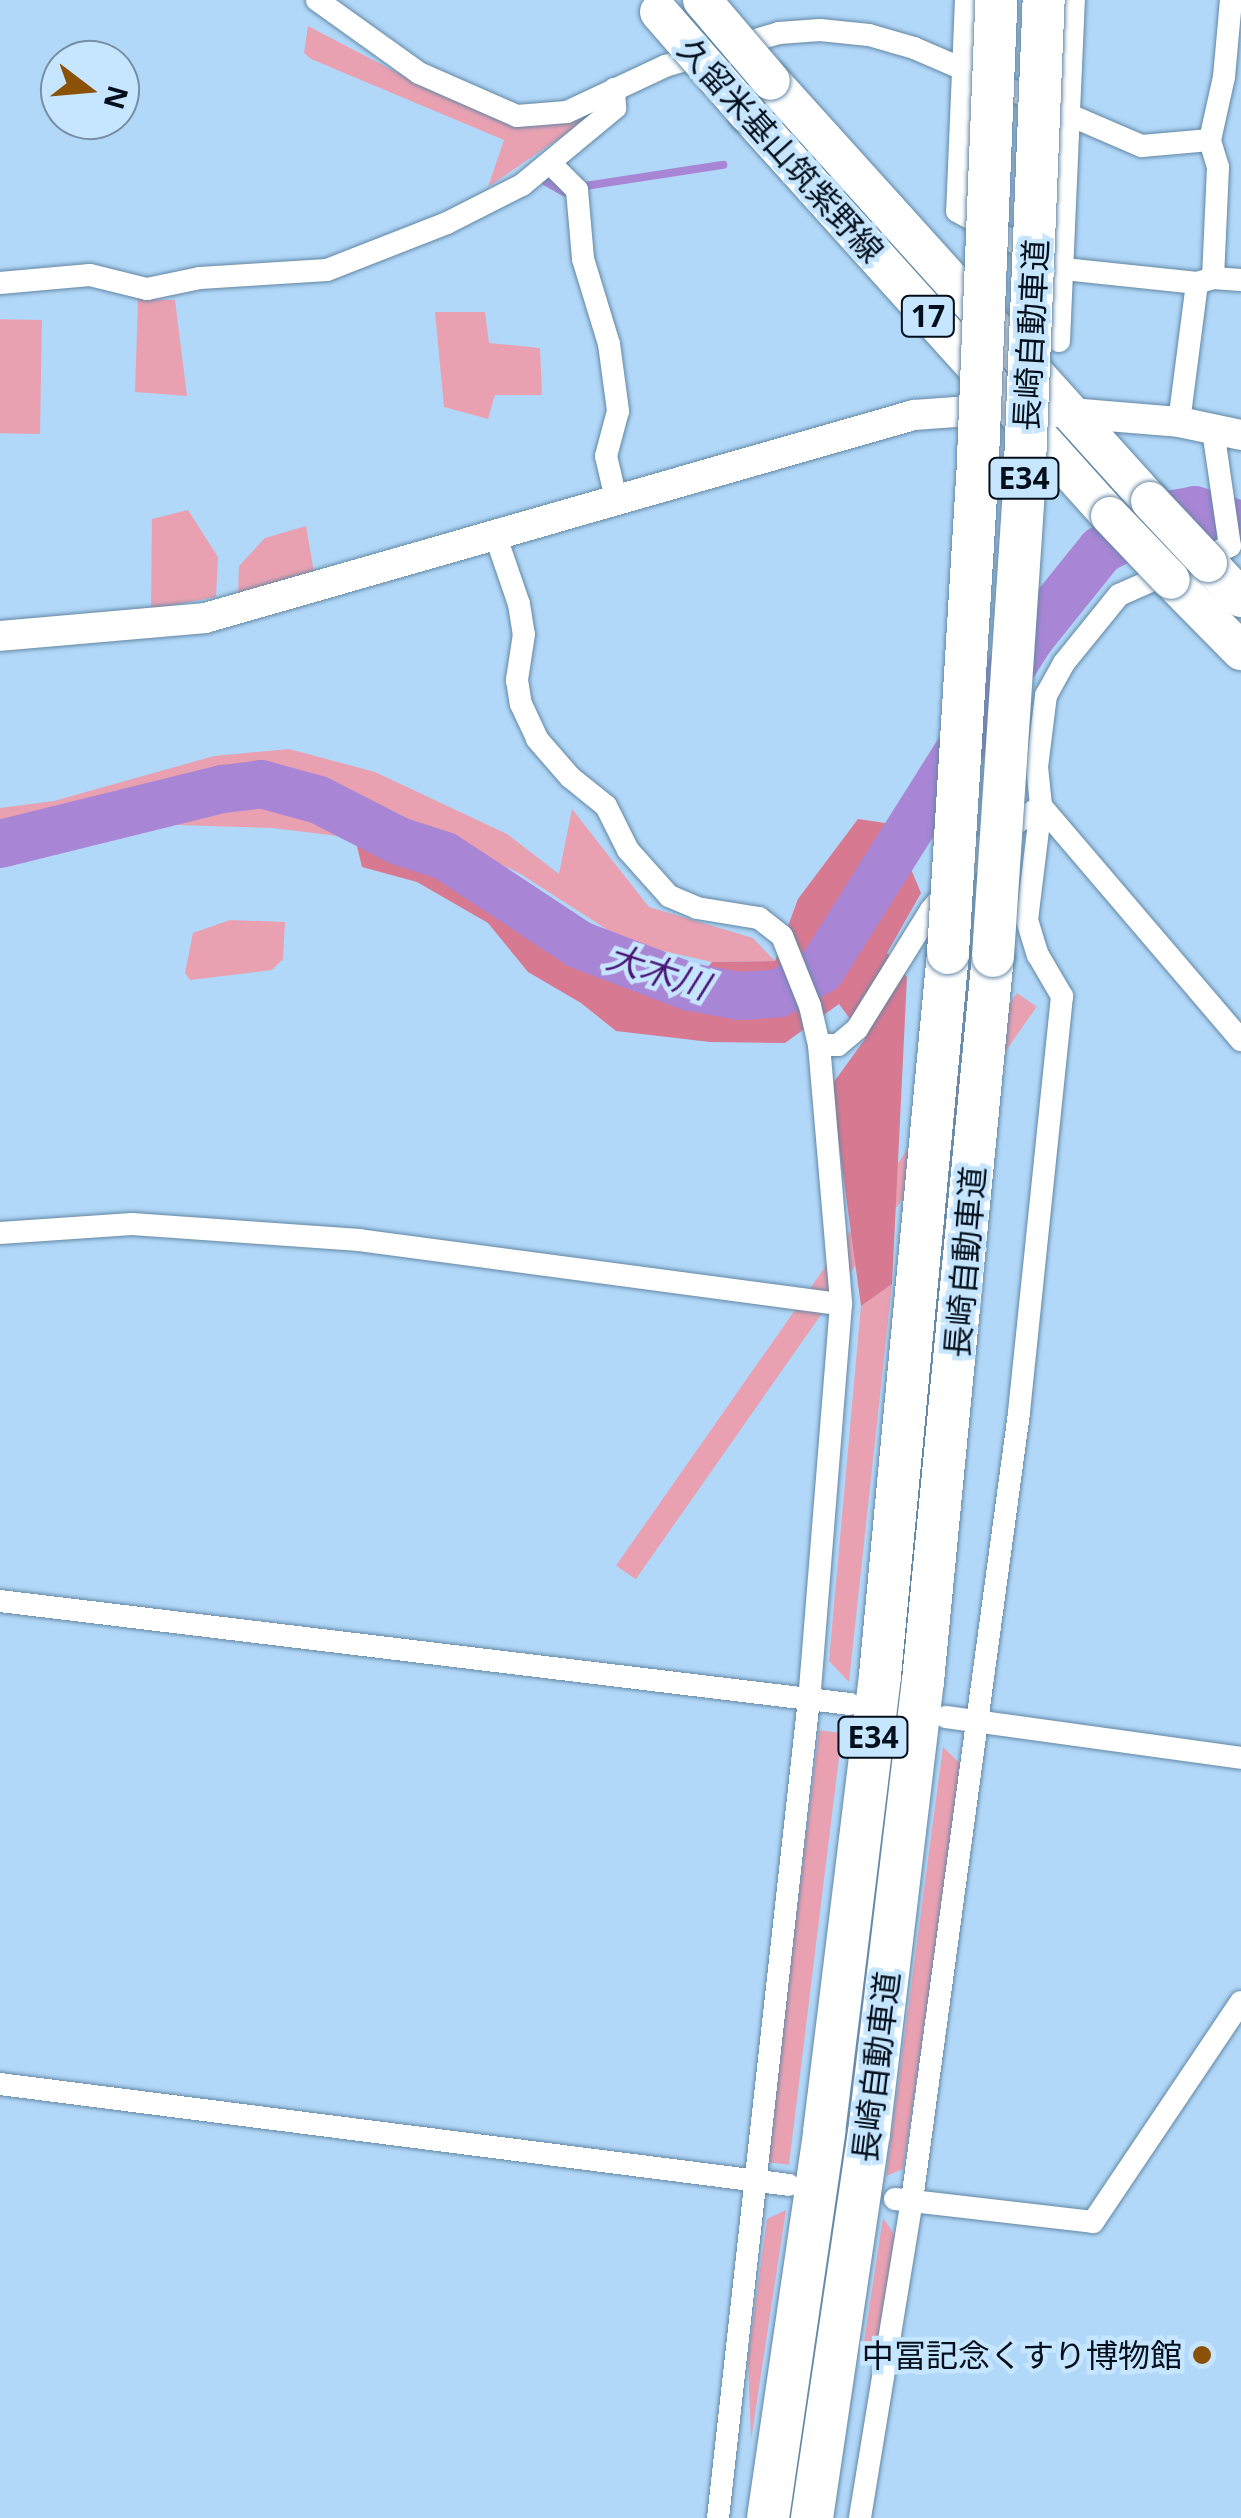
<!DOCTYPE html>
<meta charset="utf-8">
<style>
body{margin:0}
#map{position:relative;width:1241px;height:2518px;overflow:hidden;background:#b2d8f9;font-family:"Open Sans","Noto Sans JP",sans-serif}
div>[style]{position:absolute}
.green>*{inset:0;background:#e9a1b2;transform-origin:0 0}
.forest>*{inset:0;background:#d87992}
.stream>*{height:8px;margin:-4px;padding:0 4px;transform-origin:4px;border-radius:4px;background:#a885d5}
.river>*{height:48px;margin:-24px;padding:0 24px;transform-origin:24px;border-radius:24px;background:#a885d5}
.roads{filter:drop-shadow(0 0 2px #6387a4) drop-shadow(0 0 2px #6387a4)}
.minor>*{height:22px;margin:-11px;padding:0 11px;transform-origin:11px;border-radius:11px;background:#fff}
.tertiary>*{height:30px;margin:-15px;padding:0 15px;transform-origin:15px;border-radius:15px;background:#fff}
.primary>*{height:38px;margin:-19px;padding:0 19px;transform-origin:19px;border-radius:19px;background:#fff}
.motorway>*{height:42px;margin:-21px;padding:0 21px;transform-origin:21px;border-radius:21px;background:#fff}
.bridges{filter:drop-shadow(0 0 2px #6387a4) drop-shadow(0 0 2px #6387a4)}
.primary-bridge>*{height:38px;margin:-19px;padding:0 19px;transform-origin:19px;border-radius:19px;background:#fff}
.motorway-bridge>*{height:42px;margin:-21px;padding:0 21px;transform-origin:21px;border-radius:21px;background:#fff}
.dots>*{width:28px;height:28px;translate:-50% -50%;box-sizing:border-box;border:5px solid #c6e5ff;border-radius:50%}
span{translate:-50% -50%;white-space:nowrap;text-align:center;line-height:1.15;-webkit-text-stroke:9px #c6e5ff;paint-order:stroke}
.shield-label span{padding:2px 8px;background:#c6e5ff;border:2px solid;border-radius:8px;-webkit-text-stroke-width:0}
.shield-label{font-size:30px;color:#030f1a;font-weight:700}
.street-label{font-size:32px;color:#030f1a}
.poi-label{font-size:32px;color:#030f1a}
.right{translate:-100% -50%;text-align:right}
.water-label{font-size:35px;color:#4a1776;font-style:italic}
.north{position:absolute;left:40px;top:40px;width:100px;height:100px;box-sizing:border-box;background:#c6e5ff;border:2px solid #788fa3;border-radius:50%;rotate:106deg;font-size:28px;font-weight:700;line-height:40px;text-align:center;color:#030f1a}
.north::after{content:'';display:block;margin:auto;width:35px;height:45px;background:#8a5107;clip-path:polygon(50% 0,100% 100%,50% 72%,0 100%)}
</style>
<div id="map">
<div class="green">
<i style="clip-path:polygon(308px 26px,421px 85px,521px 126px,605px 107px,488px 187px,504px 140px,311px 59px,304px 53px)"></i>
<i style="clip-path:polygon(138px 299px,175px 300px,187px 396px,135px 392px)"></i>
<i style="clip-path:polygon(435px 312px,485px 312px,489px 343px,540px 348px,542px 395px,495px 395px,488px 419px,444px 407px)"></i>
<i style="left:42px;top:320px;width:114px;height:42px;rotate:91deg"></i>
<i style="clip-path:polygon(188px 510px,218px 557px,216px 597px,151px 609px,152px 519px)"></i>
<i style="clip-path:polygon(306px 526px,315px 578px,238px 593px,239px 566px,265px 538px)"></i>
<i style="clip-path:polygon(289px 749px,375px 772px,507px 834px,559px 874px,572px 809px,649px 907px,753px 938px,775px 961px,712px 962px,628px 943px,519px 873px,351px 794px,268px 774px,224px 778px,0 833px,0 808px,54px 801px,214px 756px)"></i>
<i style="clip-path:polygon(268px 804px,392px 848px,355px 838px,272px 828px,146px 824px,202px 807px)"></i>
<i style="clip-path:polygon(230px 920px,285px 922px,283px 959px,272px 970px,190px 980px,185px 973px,193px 933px)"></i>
<i style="left:1017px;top:993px;width:24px;height:699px;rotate:35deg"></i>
<i style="clip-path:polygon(892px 1284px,849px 1682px,829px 1661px,861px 1306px)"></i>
<i style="left:842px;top:1733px;width:435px;height:23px;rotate:97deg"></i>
<i style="clip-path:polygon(943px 1747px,963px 1766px,903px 2169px,886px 2176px)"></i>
<i style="clip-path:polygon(786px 2210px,751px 2440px,748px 2359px,767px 2219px)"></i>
<i style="clip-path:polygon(883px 2218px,897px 2238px,875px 2359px,862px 2355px)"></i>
</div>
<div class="forest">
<i style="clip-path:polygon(858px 819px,892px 824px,921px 893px,887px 953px,907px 977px,892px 1284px,861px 1306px,831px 1086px,865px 1039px,839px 1004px,785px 1043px,710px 1042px,616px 1031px,581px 1003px,528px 972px,488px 923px,417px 882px,362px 867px,355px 838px,449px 868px,573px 956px,685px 996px,712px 962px,775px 961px,798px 899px)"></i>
</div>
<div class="stream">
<i style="left:546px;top:182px;width:21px;rotate:29deg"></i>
<i style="left:585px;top:186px;width:140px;rotate:-8.7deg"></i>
</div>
<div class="river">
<i style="left:0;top:844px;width:230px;rotate:-13.9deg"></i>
<i style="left:223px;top:789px;width:38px;rotate:-7deg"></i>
<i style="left:261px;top:784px;width:60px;rotate:15.4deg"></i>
<i style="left:319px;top:800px;width:90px;rotate:27.1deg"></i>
<i style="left:399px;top:841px;width:48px;rotate:18.1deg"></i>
<i style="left:445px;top:856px;width:162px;rotate:33.4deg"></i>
<i style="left:580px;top:945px;width:118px;rotate:20.9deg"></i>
<i style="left:690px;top:987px;width:51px;rotate:10.2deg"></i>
<i style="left:740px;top:996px;width:39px;rotate:-4deg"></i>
<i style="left:779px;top:993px;width:48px;rotate:-28.7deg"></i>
<i style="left:821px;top:970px;width:394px;rotate:-57.8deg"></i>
<i style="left:1031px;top:637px;width:112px;rotate:-51.2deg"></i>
<i style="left:1101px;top:550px;width:76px;rotate:-27.6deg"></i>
<i style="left:1168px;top:515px;width:27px;rotate:-10deg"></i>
<i style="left:1195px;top:510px;width:48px;rotate:18.1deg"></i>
</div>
<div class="roads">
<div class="minor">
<i style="left:317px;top:0;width:125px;rotate:35.6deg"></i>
<i style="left:419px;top:73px;width:107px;rotate:23.7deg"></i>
<i style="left:517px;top:116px;width:50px;rotate:-4.6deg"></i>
<i style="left:567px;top:112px;width:108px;rotate:-25.1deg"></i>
<i style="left:665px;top:66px;width:119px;rotate:-16.1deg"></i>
<i style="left:779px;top:33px;width:41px;rotate:-4.2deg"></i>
<i style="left:820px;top:30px;width:49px;rotate:5.8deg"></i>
<i style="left:869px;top:35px;width:47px;rotate:16.1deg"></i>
<i style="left:914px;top:48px;width:248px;rotate:23.3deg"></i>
<i style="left:1142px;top:146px;width:68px;rotate:-5deg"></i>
<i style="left:966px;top:0;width:211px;rotate:92.4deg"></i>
<i style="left:957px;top:211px;width:122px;rotate:28.5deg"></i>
<i style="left:1064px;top:269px;width:134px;rotate:6deg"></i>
<i style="left:1197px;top:283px;width:17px;rotate:-17deg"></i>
<i style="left:1213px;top:278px;width:28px;rotate:4deg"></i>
<i style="left:551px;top:164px;width:37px;rotate:45deg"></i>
<i style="left:577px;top:190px;width:69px;rotate:85deg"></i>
<i style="left:583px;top:259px;width:89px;rotate:73deg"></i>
<i style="left:609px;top:344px;width:68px;rotate:82.3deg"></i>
<i style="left:618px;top:411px;width:47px;rotate:104.9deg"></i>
<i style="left:606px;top:456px;width:44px;rotate:76.9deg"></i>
<i style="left:1213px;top:278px;width:111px;rotate:-87.4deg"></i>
<i style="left:1218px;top:167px;width:28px;rotate:-107deg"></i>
<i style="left:1210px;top:140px;width:65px;rotate:-77.5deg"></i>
<i style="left:1224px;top:77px;width:77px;rotate:-84.8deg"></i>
<i style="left:0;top:283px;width:90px;rotate:-5.1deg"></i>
<i style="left:90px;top:275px;width:59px;rotate:13.8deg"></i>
<i style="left:147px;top:289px;width:54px;rotate:-11.7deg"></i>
<i style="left:200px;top:278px;width:127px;rotate:-3.6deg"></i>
<i style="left:327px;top:270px;width:129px;rotate:-21.4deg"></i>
<i style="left:447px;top:223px;width:84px;rotate:-26.9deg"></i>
<i style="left:522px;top:185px;width:121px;rotate:-39.6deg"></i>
<i style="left:615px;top:108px;width:19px;rotate:-93deg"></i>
<i style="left:1059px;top:341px;width:341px;rotate:-87.5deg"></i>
<i style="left:1179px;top:422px;width:140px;rotate:-82.6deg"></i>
<i style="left:1213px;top:430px;width:117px;rotate:81.7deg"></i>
<i style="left:1230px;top:546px;width:121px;rotate:156.2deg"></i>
<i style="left:1119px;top:595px;width:87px;rotate:129deg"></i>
<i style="left:1064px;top:663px;width:37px;rotate:119deg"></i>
<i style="left:1046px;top:695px;width:73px;rotate:97.1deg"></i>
<i style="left:1037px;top:767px;width:39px;rotate:84deg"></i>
<i style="left:1041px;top:806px;width:308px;rotate:49.5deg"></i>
<i style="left:496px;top:537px;width:71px;rotate:71.1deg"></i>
<i style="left:519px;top:604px;width:30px;rotate:81deg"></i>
<i style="left:524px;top:634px;width:47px;rotate:98.7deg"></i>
<i style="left:517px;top:680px;width:24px;rotate:81deg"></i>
<i style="left:521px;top:704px;width:38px;rotate:65deg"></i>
<i style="left:537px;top:739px;width:50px;rotate:49deg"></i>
<i style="left:570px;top:777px;width:46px;rotate:38.9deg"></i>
<i style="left:606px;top:806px;width:49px;rotate:63.4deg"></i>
<i style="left:628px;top:850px;width:62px;rotate:48.3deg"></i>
<i style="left:669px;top:896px;width:30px;rotate:23deg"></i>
<i style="left:697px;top:908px;width:63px;rotate:9.2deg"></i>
<i style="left:759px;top:918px;width:29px;rotate:38deg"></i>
<i style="left:782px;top:936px;width:75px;rotate:68.2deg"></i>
<i style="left:810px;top:1006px;width:40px;rotate:77deg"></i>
<i style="left:819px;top:1045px;width:260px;rotate:85.1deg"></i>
<i style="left:841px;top:1304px;width:396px;rotate:94.6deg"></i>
<i style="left:809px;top:1699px;width:824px;rotate:96.34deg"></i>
<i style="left:819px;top:1045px;width:19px"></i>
<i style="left:838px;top:1045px;width:25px;rotate:-40deg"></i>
<i style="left:857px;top:1029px;width:140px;rotate:-58.1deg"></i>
<i style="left:931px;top:910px;width:85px;rotate:-50.3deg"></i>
<i style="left:985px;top:845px;width:68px;rotate:-34.9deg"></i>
<i style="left:1041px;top:806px;width:115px;rotate:97deg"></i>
<i style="left:1027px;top:920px;width:37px;rotate:73deg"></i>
<i style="left:1038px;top:955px;width:48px;rotate:59.7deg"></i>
<i style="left:1062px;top:996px;width:419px;rotate:95.9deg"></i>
<i style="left:1019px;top:1413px;width:794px;rotate:97.74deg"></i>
<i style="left:912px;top:2200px;width:322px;rotate:99.3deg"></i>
<i style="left:0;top:1233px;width:132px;rotate:-3.9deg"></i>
<i style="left:132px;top:1224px;width:228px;rotate:4deg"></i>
<i style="left:359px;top:1240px;width:486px;rotate:7.6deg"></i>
<i style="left:0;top:1601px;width:856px;rotate:6.91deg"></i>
<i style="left:946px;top:1717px;width:298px;rotate:7.9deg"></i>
<i style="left:0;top:2084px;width:795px;rotate:7.29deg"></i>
<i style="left:895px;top:2199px;width:199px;rotate:6.6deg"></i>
<i style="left:1093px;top:2222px;width:265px;rotate:-56.1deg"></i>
</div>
<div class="tertiary">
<i style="left:1058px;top:412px;width:121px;rotate:4.7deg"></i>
<i style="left:1179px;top:422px;width:63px;rotate:11.8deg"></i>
<i style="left:0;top:636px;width:206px;rotate:-5deg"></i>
<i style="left:205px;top:618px;width:737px;rotate:-15.98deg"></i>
<i style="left:914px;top:415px;width:83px;rotate:-4.1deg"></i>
</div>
<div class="primary">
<i style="left:771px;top:81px;width:566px;rotate:47.94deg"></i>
<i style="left:748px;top:114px;width:541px;rotate:48deg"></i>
<i style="left:1208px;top:563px;width:48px;rotate:46.7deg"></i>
<i style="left:1171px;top:580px;width:100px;rotate:45.4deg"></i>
</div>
<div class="motorway">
<i style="left:768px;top:2518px;width:390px;rotate:-81.7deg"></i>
<i style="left:824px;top:2132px;width:460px;rotate:-83deg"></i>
<i style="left:880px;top:1675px;width:725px;rotate:-84.62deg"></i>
<i style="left:812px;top:2518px;width:389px;rotate:-81.6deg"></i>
<i style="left:869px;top:2133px;width:455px;rotate:-83.2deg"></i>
<i style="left:923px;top:1681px;width:728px;rotate:-84.49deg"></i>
</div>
</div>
<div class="bridges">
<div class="primary-bridge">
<i style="left:702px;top:0;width:106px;rotate:49.6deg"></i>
<i style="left:659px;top:12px;width:135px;rotate:48.9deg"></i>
<i style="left:1150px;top:501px;width:85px;rotate:46.9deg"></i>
<i style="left:1110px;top:516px;width:88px;rotate:46.4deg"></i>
</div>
<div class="motorway-bridge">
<i style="left:948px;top:953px;width:471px;rotate:-86.5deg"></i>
<i style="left:977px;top:483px;width:483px;rotate:-87.7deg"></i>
<i style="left:993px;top:956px;width:468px;rotate:-86.2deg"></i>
<i style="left:1024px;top:489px;width:489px;rotate:-87.7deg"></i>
</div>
</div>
<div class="dots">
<i style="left:1202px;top:2355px;background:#8a5107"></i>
</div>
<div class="shield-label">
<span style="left:928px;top:316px">17</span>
<span style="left:1024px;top:478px">E34</span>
<span style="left:873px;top:1737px">E34</span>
</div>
<div class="street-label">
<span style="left:781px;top:150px;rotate:48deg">久留米基山筑紫野線</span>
<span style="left:1031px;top:335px;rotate:-87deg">長崎自動車道</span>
<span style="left:965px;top:1262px;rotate:-85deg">長崎自動車道</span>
<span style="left:876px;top:2067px;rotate:-83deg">長崎自動車道</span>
</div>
<div class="poi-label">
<span class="right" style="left:1182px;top:2355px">中冨記念くすり博物館</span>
</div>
<div class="water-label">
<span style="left:658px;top:971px;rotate:18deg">大木川</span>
</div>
<div class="north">N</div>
</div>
